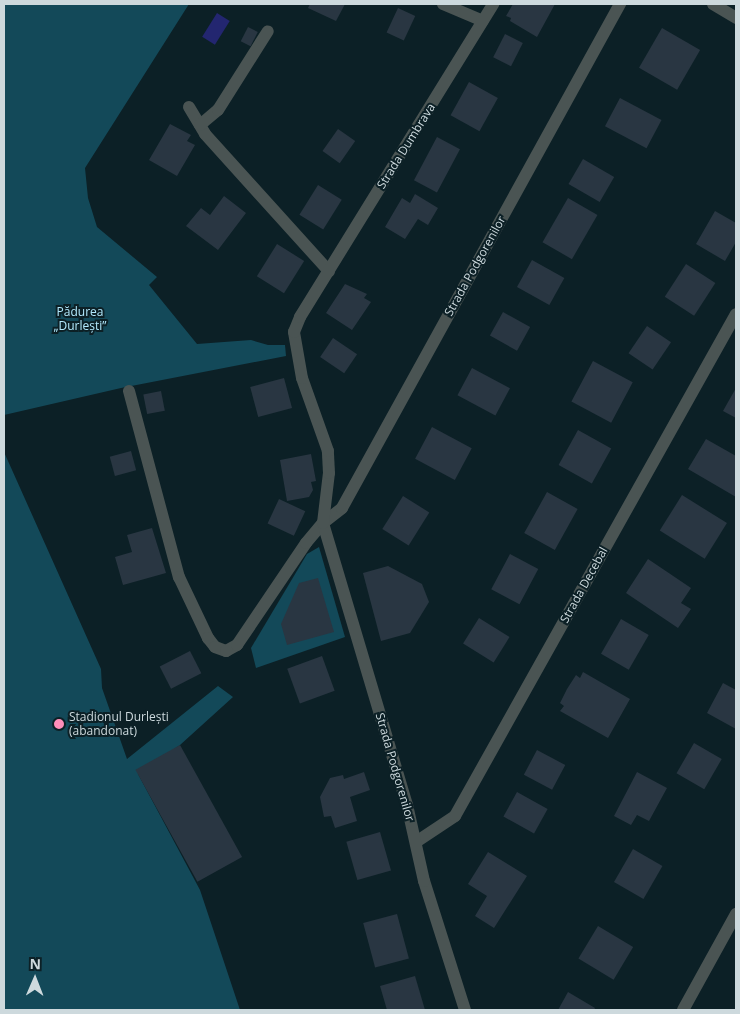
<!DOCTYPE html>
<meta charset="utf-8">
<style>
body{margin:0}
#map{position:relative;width:740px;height:1014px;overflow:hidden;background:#0c2026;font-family:"Open Sans",sans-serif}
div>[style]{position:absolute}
.green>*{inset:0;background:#134959}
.water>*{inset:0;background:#232670;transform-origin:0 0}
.building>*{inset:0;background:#293642;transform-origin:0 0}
.lane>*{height:12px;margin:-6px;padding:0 6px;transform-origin:6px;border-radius:6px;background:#4a5453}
.street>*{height:12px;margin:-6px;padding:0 6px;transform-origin:6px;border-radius:6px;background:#4a5453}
.dots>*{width:14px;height:14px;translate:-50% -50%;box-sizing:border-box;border:2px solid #0c2026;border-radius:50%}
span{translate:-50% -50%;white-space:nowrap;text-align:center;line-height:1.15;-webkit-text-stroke:4px #0c2026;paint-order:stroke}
.street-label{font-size:12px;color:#cdd9dd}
.park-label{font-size:12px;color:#b1e8fc}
.poi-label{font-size:12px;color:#cdd9dd}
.left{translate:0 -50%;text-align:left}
.frame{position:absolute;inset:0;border:5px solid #cdd9dd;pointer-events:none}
.north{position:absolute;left:10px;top:954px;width:50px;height:50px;-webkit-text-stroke:4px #0c2026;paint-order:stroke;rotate:1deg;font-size:14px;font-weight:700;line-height:20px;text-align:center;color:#cdd9dd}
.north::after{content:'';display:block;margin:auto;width:18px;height:22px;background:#cdd9dd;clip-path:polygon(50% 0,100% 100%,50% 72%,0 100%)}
</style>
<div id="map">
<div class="green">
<i style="clip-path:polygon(4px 4px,189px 4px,85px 168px,88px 198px,97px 227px,157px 277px,149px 285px,197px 344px,251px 340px,268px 345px,285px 345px,286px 356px,121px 388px,4px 415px)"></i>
<i style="clip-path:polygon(4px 452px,101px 669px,102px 688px,127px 759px,218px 686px,233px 697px,180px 745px,138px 774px,200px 890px,240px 1010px,4px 1010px)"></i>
<i style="clip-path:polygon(319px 547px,345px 637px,256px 668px,251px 648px,307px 554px)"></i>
</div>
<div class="water">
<i style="left:217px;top:13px;width:15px;height:28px;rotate:32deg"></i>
</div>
<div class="building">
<i style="clip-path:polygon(310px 4px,345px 4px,336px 21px,308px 8px)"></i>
<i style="clip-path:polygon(513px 4px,555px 4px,537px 37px,510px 21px,511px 18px,506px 16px)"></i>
<i style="left:398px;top:8px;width:19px;height:27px;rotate:25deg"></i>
<i style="left:248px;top:27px;width:11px;height:16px;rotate:27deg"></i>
<i style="left:662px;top:28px;width:44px;height:46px;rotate:30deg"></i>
<i style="left:505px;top:34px;width:20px;height:26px;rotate:27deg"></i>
<i style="left:469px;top:82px;width:33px;height:38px;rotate:29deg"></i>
<i style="left:620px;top:98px;width:47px;height:32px;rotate:28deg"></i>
<i style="clip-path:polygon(170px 124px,191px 135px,187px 141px,195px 145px,177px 176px,149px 160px)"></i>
<i style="left:338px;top:129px;width:21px;height:27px;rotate:35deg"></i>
<i style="left:437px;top:137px;width:26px;height:49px;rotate:28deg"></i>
<i style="left:583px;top:159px;width:36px;height:29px;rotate:30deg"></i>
<i style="left:318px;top:185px;width:28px;height:35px;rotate:32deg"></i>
<i style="clip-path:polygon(415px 194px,438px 208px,428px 225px,418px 219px,405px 239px,385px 227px,402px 198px,410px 203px)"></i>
<i style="clip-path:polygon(224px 196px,246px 213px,218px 250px,186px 226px,201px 208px,210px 215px)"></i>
<i style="left:568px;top:198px;width:34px;height:51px;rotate:30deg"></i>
<i style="clip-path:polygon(715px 211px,736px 223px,736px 242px,725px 261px,696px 244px)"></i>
<i style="left:277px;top:244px;width:32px;height:38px;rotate:32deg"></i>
<i style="left:532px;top:260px;width:37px;height:31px;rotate:29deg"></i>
<i style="left:686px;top:264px;width:35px;height:39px;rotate:33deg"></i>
<i style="clip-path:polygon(345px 284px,367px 294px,364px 298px,371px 302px,352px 330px,326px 313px)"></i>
<i style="left:503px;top:312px;width:31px;height:27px;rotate:29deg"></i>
<i style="left:647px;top:326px;width:29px;height:33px;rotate:34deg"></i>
<i style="left:333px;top:338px;width:29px;height:23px;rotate:34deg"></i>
<i style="left:593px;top:361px;width:45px;height:46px;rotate:28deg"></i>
<i style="left:472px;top:368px;width:43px;height:31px;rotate:28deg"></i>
<i style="left:284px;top:378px;width:31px;height:35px;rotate:75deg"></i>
<i style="clip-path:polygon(736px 388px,736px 418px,723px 411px)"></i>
<i style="left:161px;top:391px;width:20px;height:18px;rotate:79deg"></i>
<i style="left:432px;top:427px;width:45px;height:36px;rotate:28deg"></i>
<i style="left:578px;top:430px;width:38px;height:40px;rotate:29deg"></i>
<i style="clip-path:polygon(706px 439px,736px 456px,736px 497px,688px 469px)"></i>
<i style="left:131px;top:451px;width:20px;height:22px;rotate:75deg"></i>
<i style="clip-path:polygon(311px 454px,316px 481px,311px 482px,313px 490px,309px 497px,287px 501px,280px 460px)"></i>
<i style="left:547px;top:492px;width:35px;height:47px;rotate:29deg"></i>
<i style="left:682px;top:495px;width:53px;height:42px;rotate:32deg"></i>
<i style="left:403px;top:496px;width:31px;height:39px;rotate:32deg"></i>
<i style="left:279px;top:499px;width:29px;height:27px;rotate:25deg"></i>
<i style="clip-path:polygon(152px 528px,166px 573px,123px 585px,115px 557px,132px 552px,127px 535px)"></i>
<i style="left:510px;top:554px;width:32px;height:40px;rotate:28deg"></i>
<i style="clip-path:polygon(648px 559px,691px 588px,681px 603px,691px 609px,678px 628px,626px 593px)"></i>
<i style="clip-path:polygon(388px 566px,422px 584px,429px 602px,410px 633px,381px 641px,363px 573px)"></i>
<i style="clip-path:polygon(318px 578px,334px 632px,287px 645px,281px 624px,299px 583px)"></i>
<i style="left:479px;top:618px;width:36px;height:30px;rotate:32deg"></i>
<i style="left:621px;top:619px;width:32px;height:40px;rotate:30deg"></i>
<i style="left:190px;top:651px;width:25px;height:34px;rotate:63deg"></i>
<i style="left:322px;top:656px;width:37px;height:37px;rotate:70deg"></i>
<i style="clip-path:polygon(583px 672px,630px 699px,608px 738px,560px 711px,564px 706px,560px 703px,567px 689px,576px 675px,580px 678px)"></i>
<i style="clip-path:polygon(723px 683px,736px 690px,736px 729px,707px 713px)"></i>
<i style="left:694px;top:743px;width:32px;height:35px;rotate:30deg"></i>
<i style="left:180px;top:745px;width:128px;height:51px;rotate:61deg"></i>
<i style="left:537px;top:750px;width:32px;height:28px;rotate:28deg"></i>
<i style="clip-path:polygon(364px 772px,370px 790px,350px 797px,357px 821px,335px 828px,331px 816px,324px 817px,320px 797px,330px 778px,343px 775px,344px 779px)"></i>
<i style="clip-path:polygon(637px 772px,667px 788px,649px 821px,637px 815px,631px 825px,614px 816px)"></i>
<i style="left:517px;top:792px;width:35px;height:28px;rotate:29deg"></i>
<i style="left:380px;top:832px;width:40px;height:35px;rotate:74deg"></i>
<i style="left:633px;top:849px;width:34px;height:38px;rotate:30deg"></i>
<i style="clip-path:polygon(488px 852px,527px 876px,494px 928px,475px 916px,487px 896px,468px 884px)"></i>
<i style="left:397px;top:914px;width:46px;height:35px;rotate:75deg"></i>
<i style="left:598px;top:926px;width:41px;height:38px;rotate:31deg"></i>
<i style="clip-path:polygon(415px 976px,425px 1010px,387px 1010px,380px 986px)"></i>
<i style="clip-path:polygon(568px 992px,595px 1008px,594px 1010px,558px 1010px)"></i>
</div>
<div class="lane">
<i style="left:443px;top:4px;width:43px;rotate:23deg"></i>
<i style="left:189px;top:107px;width:31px;rotate:59deg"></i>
<i style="left:205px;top:134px;width:185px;rotate:47.9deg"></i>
<i style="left:200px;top:125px;width:23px;rotate:-40deg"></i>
<i style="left:218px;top:110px;width:93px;rotate:-57.7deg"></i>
</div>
<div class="street">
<i style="left:713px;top:4px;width:27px;rotate:31deg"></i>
<i style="left:129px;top:391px;width:193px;rotate:75deg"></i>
<i style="left:179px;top:577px;width:68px;rotate:64.6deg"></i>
<i style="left:208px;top:638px;width:11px;rotate:52deg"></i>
<i style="left:215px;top:647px;width:12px;rotate:20deg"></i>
<i style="left:226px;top:651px;width:13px;rotate:-29deg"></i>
<i style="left:237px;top:645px;width:123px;rotate:-55.9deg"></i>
<i style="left:306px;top:543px;width:26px;rotate:-50deg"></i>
<i style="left:323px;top:523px;width:24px;rotate:-38deg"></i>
<i style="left:342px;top:508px;width:576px;rotate:-61.12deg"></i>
<i style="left:416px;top:842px;width:47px;rotate:-33.7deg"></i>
<i style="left:455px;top:816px;width:575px;rotate:-60.76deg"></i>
<i style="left:465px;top:1010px;width:135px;rotate:-107.6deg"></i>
<i style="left:424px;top:881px;width:78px;rotate:-102.6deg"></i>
<i style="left:407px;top:805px;width:294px;rotate:-106.6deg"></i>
<i style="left:323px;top:523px;width:50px;rotate:-83.2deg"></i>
<i style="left:329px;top:473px;width:22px;rotate:-93deg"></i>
<i style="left:328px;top:451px;width:77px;rotate:-109.6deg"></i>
<i style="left:302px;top:378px;width:47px;rotate:-99.9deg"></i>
<i style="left:294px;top:332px;width:16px;rotate:-68deg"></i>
<i style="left:300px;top:317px;width:368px;rotate:-58.3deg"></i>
<i style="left:683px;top:1010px;width:110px;rotate:-61.1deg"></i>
</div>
<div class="dots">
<i style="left:59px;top:724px;background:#ff8eba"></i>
</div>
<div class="street-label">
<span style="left:406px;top:146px;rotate:-58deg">Strada Dumbrava</span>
<span style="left:475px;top:266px;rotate:-61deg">Strada Podgorenilor</span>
<span style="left:584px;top:585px;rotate:-61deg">Strada Decebal</span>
<span style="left:395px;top:767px;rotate:74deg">Strada Podgorenilor</span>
</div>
<div class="park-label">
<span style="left:80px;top:319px">Pădurea<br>„Durlești”</span>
</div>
<div class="poi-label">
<span class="left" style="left:69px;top:724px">Stadionul Durlești<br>(abandonat)</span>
</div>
<div class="frame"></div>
<div class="north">N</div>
</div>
